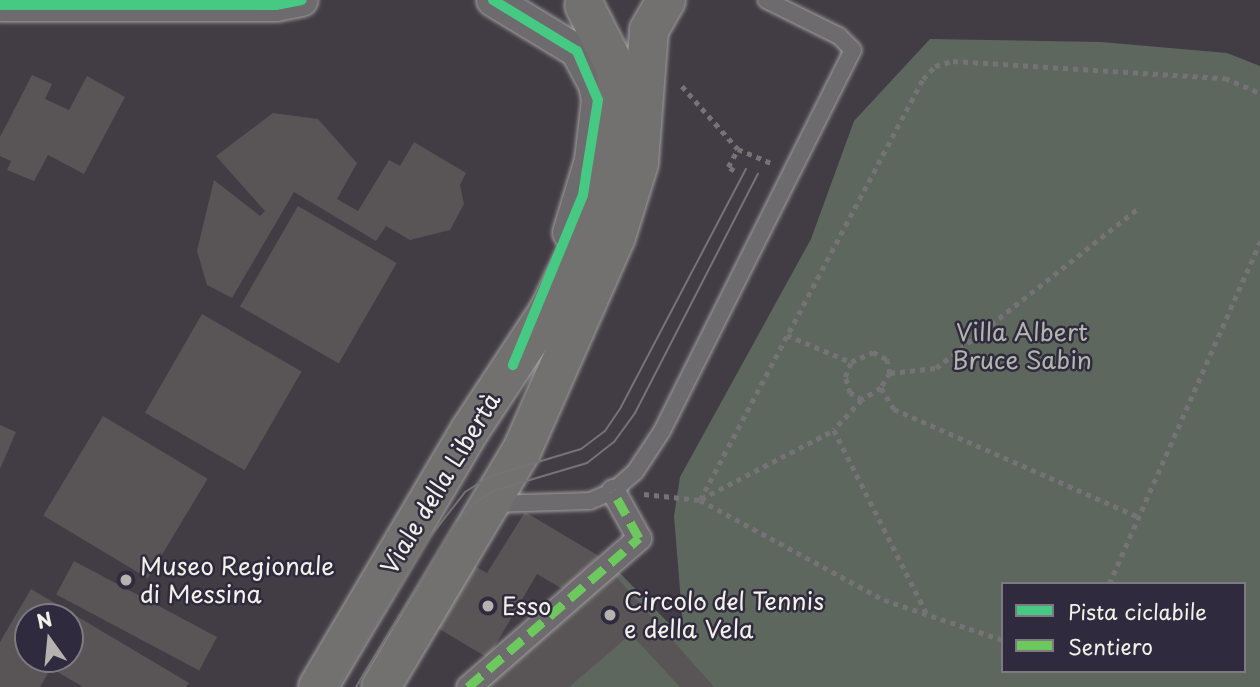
<!DOCTYPE html>
<meta charset="utf-8">
<style>
body{margin:0}
#map{position:relative;width:1260px;height:687px;overflow:hidden;background:#423d44;font-family:"Playpen Sans",sans-serif}
div>[style]{position:absolute}
.green>*{inset:0;background:#5d675e}
.building>*{inset:0;background:#595456;transform-origin:0 0}
.path>*{height:4.5px;margin-top:-2.25px;transform-origin:0;background:repeating-linear-gradient(90deg,#757376 0 5px,transparent 0 10px)}
.roads{filter:drop-shadow(0 0 2px #a29fa0) drop-shadow(0 0 2px #a29fa0)}
.service>*{height:16px;margin:-8px;padding:0 8px;transform-origin:8px;border-radius:8px;background:#6e6b6e}
.pedestrian>*{height:23px;margin:-11.5px;padding:0 11.5px;transform-origin:11.5px;border-radius:11.5px;background:#6e6b6e}
.minor>*{height:32px;margin:-16px;padding:0 16px;transform-origin:16px;border-radius:16px;background:#6e6b6e}
.primary>*{height:38px;margin:-19px;padding:0 19px;transform-origin:19px;border-radius:19px;background:#73716f}
.tram>*{height:2px;margin:-1px;padding:0 1px;transform-origin:1px;border-radius:1px;background:#757376}
.quiet>*{height:9px;margin-top:-4.5px;transform-origin:0;background:repeating-linear-gradient(90deg,#6dc95d 0 18px,transparent 0 27px)}
.cycleway>*{height:10px;margin:-5px;padding:0 5px;transform-origin:5px;border-radius:5px;background:#46c982}
.dots>*{width:19px;height:19px;translate:-50% -50%;box-sizing:border-box;border:4px solid #2f2a3d;border-radius:50%}
span{translate:-50% -50%;white-space:nowrap;text-align:center;line-height:1.15;-webkit-text-stroke:5px #2f2a3d;paint-order:stroke}
.park-label{font-size:24px;color:#b2b6ac}
.street-label{font-size:24px;color:#f4f1e8}
.poi-label{font-size:24px;color:#f4f1e8}
.left{translate:0 -50%;text-align:left}
.legend{position:absolute;left:1001px;top:582px;width:245px;height:91px;box-sizing:border-box;background:#2f2a3d;border:2px solid #7e7a81;margin:0;padding:9px 12px;list-style:none;font-size:21px;color:#f4f1e8}
.legend li{display:flex;align-items:center;gap:14px;height:35px}
.legend b{width:35px;border:2px solid #7e7a81}
.north{position:absolute;left:14px;top:603px;width:70px;height:70px;box-sizing:border-box;background:#2f2a3d;border:2px solid #7e7a81;border-radius:50%;rotate:345deg;font-size:19px;font-weight:700;line-height:28px;text-align:center;color:#f4f1e8}
.north::after{content:'';display:block;margin:auto;width:24px;height:32px;background:#b6b2af;clip-path:polygon(50% 0,100% 100%,50% 72%,0 100%)}
</style>
<div id="map">
<div class="green">
<i style="clip-path:polygon(evenodd,930px 39px,1101px 42px,1227px 53px,1260px 66px,1260px 687px,480px 687px,616px 569px,684px 639px,674px 516px,680px 477px,811px 239px,854px 121px,930px 39px,1003px 584px,1244px 584px,1244px 671px,1003px 671px,1003px 584px)"></i>
</div>
<div class="building">
<i style="clip-path:polygon(32px 75px,52px 84px,45px 99px,69px 110px,87px 76px,125px 97px,84px 174px,48px 155px,34px 181px,7px 170px,11px 161px,0 156px,0 137px)"></i>
<i style="clip-path:polygon(273px 113px,318px 119px,357px 163px,337px 199px,358px 211px,389px 160px,400px 166px,414px 142px,466px 173px,460px 185px,464px 204px,450px 230px,410px 240px,386px 226px,376px 241px,294px 192px,232px 298px,207px 285px,197px 251px,214px 180px,260px 216px,265px 211px,216px 156px)"></i>
<i style="left:298px;top:206px;width:114px;height:116px;rotate:30deg"></i>
<i style="left:202px;top:314px;width:115px;height:114px;rotate:30deg"></i>
<i style="left:103px;top:416px;width:122px;height:116px;rotate:31deg"></i>
<i style="clip-path:polygon(0 425px,16px 432px,0 469px)"></i>
<i style="clip-path:polygon(525px 512px,599px 556px,564px 590px,537px 574px,488px 658px,436px 627px,473px 565px,487px 573px)"></i>
<i style="left:74px;top:561px;width:162px;height:38px;rotate:28deg"></i>
<i style="clip-path:polygon(612px 572px,714px 687px,680px 687px,631px 634px,569px 687px,480px 687px)"></i>
<i style="clip-path:polygon(evenodd,31px 589px,189px 683px,186px 687px,83px 687px,51px 668px,40px 687px,0 687px,0 642px,31px 589px,28px 617px,70px 617px,70px 659px,28px 659px,28px 617px)"></i>
</div>
<div class="path">
<i style="left:682px;top:86px;width:84px;rotate:48.4deg"></i>
<i style="left:738px;top:149px;width:38px;rotate:23deg"></i>
<i style="left:734px;top:171px;width:7px;rotate:-146deg"></i>
<i style="left:728px;top:167px;width:21px;rotate:-61deg"></i>
<i style="left:787px;top:335px;width:69px;rotate:22.9deg"></i>
<i style="left:851px;top:362px;width:24px;rotate:-24deg"></i>
<i style="left:873px;top:352px;width:16px;rotate:27deg"></i>
<i style="left:887px;top:359px;width:14px;rotate:78deg"></i>
<i style="left:890px;top:373px;width:17px;rotate:121deg"></i>
<i style="left:881px;top:388px;width:22px;rotate:148deg"></i>
<i style="left:862px;top:400px;width:14px;rotate:-150deg"></i>
<i style="left:850px;top:393px;width:17px;rotate:-107deg"></i>
<i style="left:845px;top:377px;width:16px;rotate:-68deg"></i>
<i style="left:890px;top:373px;width:46px;rotate:-6.2deg"></i>
<i style="left:936px;top:368px;width:256px;rotate:-38.3deg"></i>
<i style="left:881px;top:388px;width:25px;rotate:58deg"></i>
<i style="left:894px;top:409px;width:268px;rotate:23.8deg"></i>
<i style="left:862px;top:400px;width:41px;rotate:133deg"></i>
<i style="left:834px;top:430px;width:206px;rotate:63.2deg"></i>
<i style="left:644px;top:494px;width:56px;rotate:6.1deg"></i>
<i style="left:700px;top:500px;width:209px;rotate:28.5deg"></i>
<i style="left:884px;top:600px;width:126px;rotate:18.6deg"></i>
<i style="left:701px;top:499px;width:150px;rotate:-27.4deg"></i>
<i style="left:700px;top:500px;width:476px;rotate:-62.1deg"></i>
<i style="left:923px;top:79px;width:18px;rotate:-47deg"></i>
<i style="left:935px;top:66px;width:19px;rotate:-16deg"></i>
<i style="left:953px;top:61px;width:273px;rotate:3.6deg"></i>
<i style="left:1225px;top:78px;width:38px;rotate:23deg"></i>
<i style="left:1109px;top:584px;width:375px;rotate:-66.2deg"></i>
</div>
<div class="roads">
<div class="service">
<i style="left:493px;top:504px;width:97px;rotate:-1.8deg"></i>
<i style="left:590px;top:501px;width:25px;rotate:-23deg"></i>
<i style="left:613px;top:491px;width:29px;rotate:-41deg"></i>
<i style="left:635px;top:472px;width:49px;rotate:-56.6deg"></i>
<i style="left:662px;top:431px;width:426px;rotate:-63.4deg"></i>
<i style="left:853px;top:50px;width:20px;rotate:-135deg"></i>
<i style="left:839px;top:36px;width:81px;rotate:-153.7deg"></i>
</div>
<div class="pedestrian">
<i style="left:468px;top:687px;width:227px;rotate:-41.1deg"></i>
<i style="left:639px;top:538px;width:54px;rotate:-119deg"></i>
</div>
<div class="minor">
<i style="left:493px;top:0;width:98px;rotate:31.3deg"></i>
<i style="left:577px;top:51px;width:38px;rotate:62deg"></i>
<i style="left:595px;top:85px;width:15px;rotate:79deg"></i>
<i style="left:598px;top:100px;width:60px;rotate:96.7deg"></i>
<i style="left:591px;top:160px;width:76px;rotate:106.8deg"></i>
<i style="left:0;top:5px;width:276px"></i>
<i style="left:276px;top:5px;width:26px;rotate:-11deg"></i>
</div>
<div class="primary">
<i style="left:318px;top:687px;width:299px;rotate:-59.4deg"></i>
<i style="left:470px;top:430px;width:144px;rotate:-56.6deg"></i>
<i style="left:549px;top:310px;width:126px;rotate:-64.7deg"></i>
<i style="left:603px;top:196px;width:35px;rotate:-74deg"></i>
<i style="left:613px;top:162px;width:68px;rotate:-85.8deg"></i>
<i style="left:618px;top:94px;width:28px;rotate:-96deg"></i>
<i style="left:615px;top:66px;width:68px;rotate:-116.9deg"></i>
<i style="left:381px;top:687px;width:276px;rotate:-59.3deg"></i>
<i style="left:522px;top:450px;width:233px;rotate:-66.2deg"></i>
<i style="left:616px;top:237px;width:77px;rotate:-72.7deg"></i>
<i style="left:639px;top:163px;width:133px;rotate:-85.7deg"></i>
<i style="left:649px;top:30px;width:34px;rotate:-60deg"></i>
</div>
</div>
<div class="tram">
<i style="left:338px;top:687px;width:170px;rotate:-58.7deg"></i>
<i style="left:426px;top:542px;width:63px;rotate:-52deg"></i>
<i style="left:465px;top:492px;width:31px;rotate:-32deg"></i>
<i style="left:491px;top:476px;width:94px;rotate:-16.7deg"></i>
<i style="left:581px;top:449px;width:30px;rotate:-37deg"></i>
<i style="left:605px;top:431px;width:29px;rotate:-56deg"></i>
<i style="left:621px;top:407px;width:269px;rotate:-62.3deg"></i>
<i style="left:356px;top:687px;width:185px;rotate:-58.7deg"></i>
<i style="left:452px;top:529px;width:34px;rotate:-50deg"></i>
<i style="left:474px;top:503px;width:26px;rotate:-31deg"></i>
<i style="left:496px;top:490px;width:95px;rotate:-16.5deg"></i>
<i style="left:587px;top:463px;width:34px;rotate:-38deg"></i>
<i style="left:614px;top:442px;width:36px;rotate:-54deg"></i>
<i style="left:635px;top:413px;width:269px;rotate:-62.8deg"></i>
</div>
<div class="quiet">
<i style="left:468px;top:687px;width:227px;rotate:-41.1deg"></i>
<i style="left:639px;top:538px;width:54px;rotate:-119deg"></i>
</div>
<div class="cycleway">
<i style="left:493px;top:0;width:98px;rotate:31.3deg"></i>
<i style="left:577px;top:51px;width:53px;rotate:66.8deg"></i>
<i style="left:598px;top:100px;width:96px;rotate:99deg"></i>
<i style="left:583px;top:195px;width:184px;rotate:112.4deg"></i>
<i style="left:0;top:5px;width:276px"></i>
<i style="left:276px;top:5px;width:26px;rotate:-11deg"></i>
</div>
<div class="dots">
<i style="left:126px;top:580px;background:#b6b2af"></i>
<i style="left:488px;top:606px;background:#b6b2af"></i>
<i style="left:610px;top:615px;background:#b6b2af"></i>
</div>
<div class="park-label">
<span style="left:1022px;top:346px">Villa Albert<br>Bruce Sabin</span>
</div>
<div class="street-label">
<span style="left:440px;top:483px;rotate:-59deg">Viale della Libertà</span>
</div>
<div class="poi-label">
<span class="left" style="left:140px;top:580px">Museo Regionale<br>di Messina</span>
<span class="left" style="left:624px;top:615px">Circolo del Tennis<br>e della Vela</span>
<span class="left" style="left:502px;top:606px">Esso</span>
</div>
<ul class="legend">
<li><b style="height:9px;background:#46c982"></b>Pista ciclabile</li>
<li><b style="height:9px;background:#6dc95d"></b>Sentiero</li>
</ul>
<div class="north">N</div>
</div>
